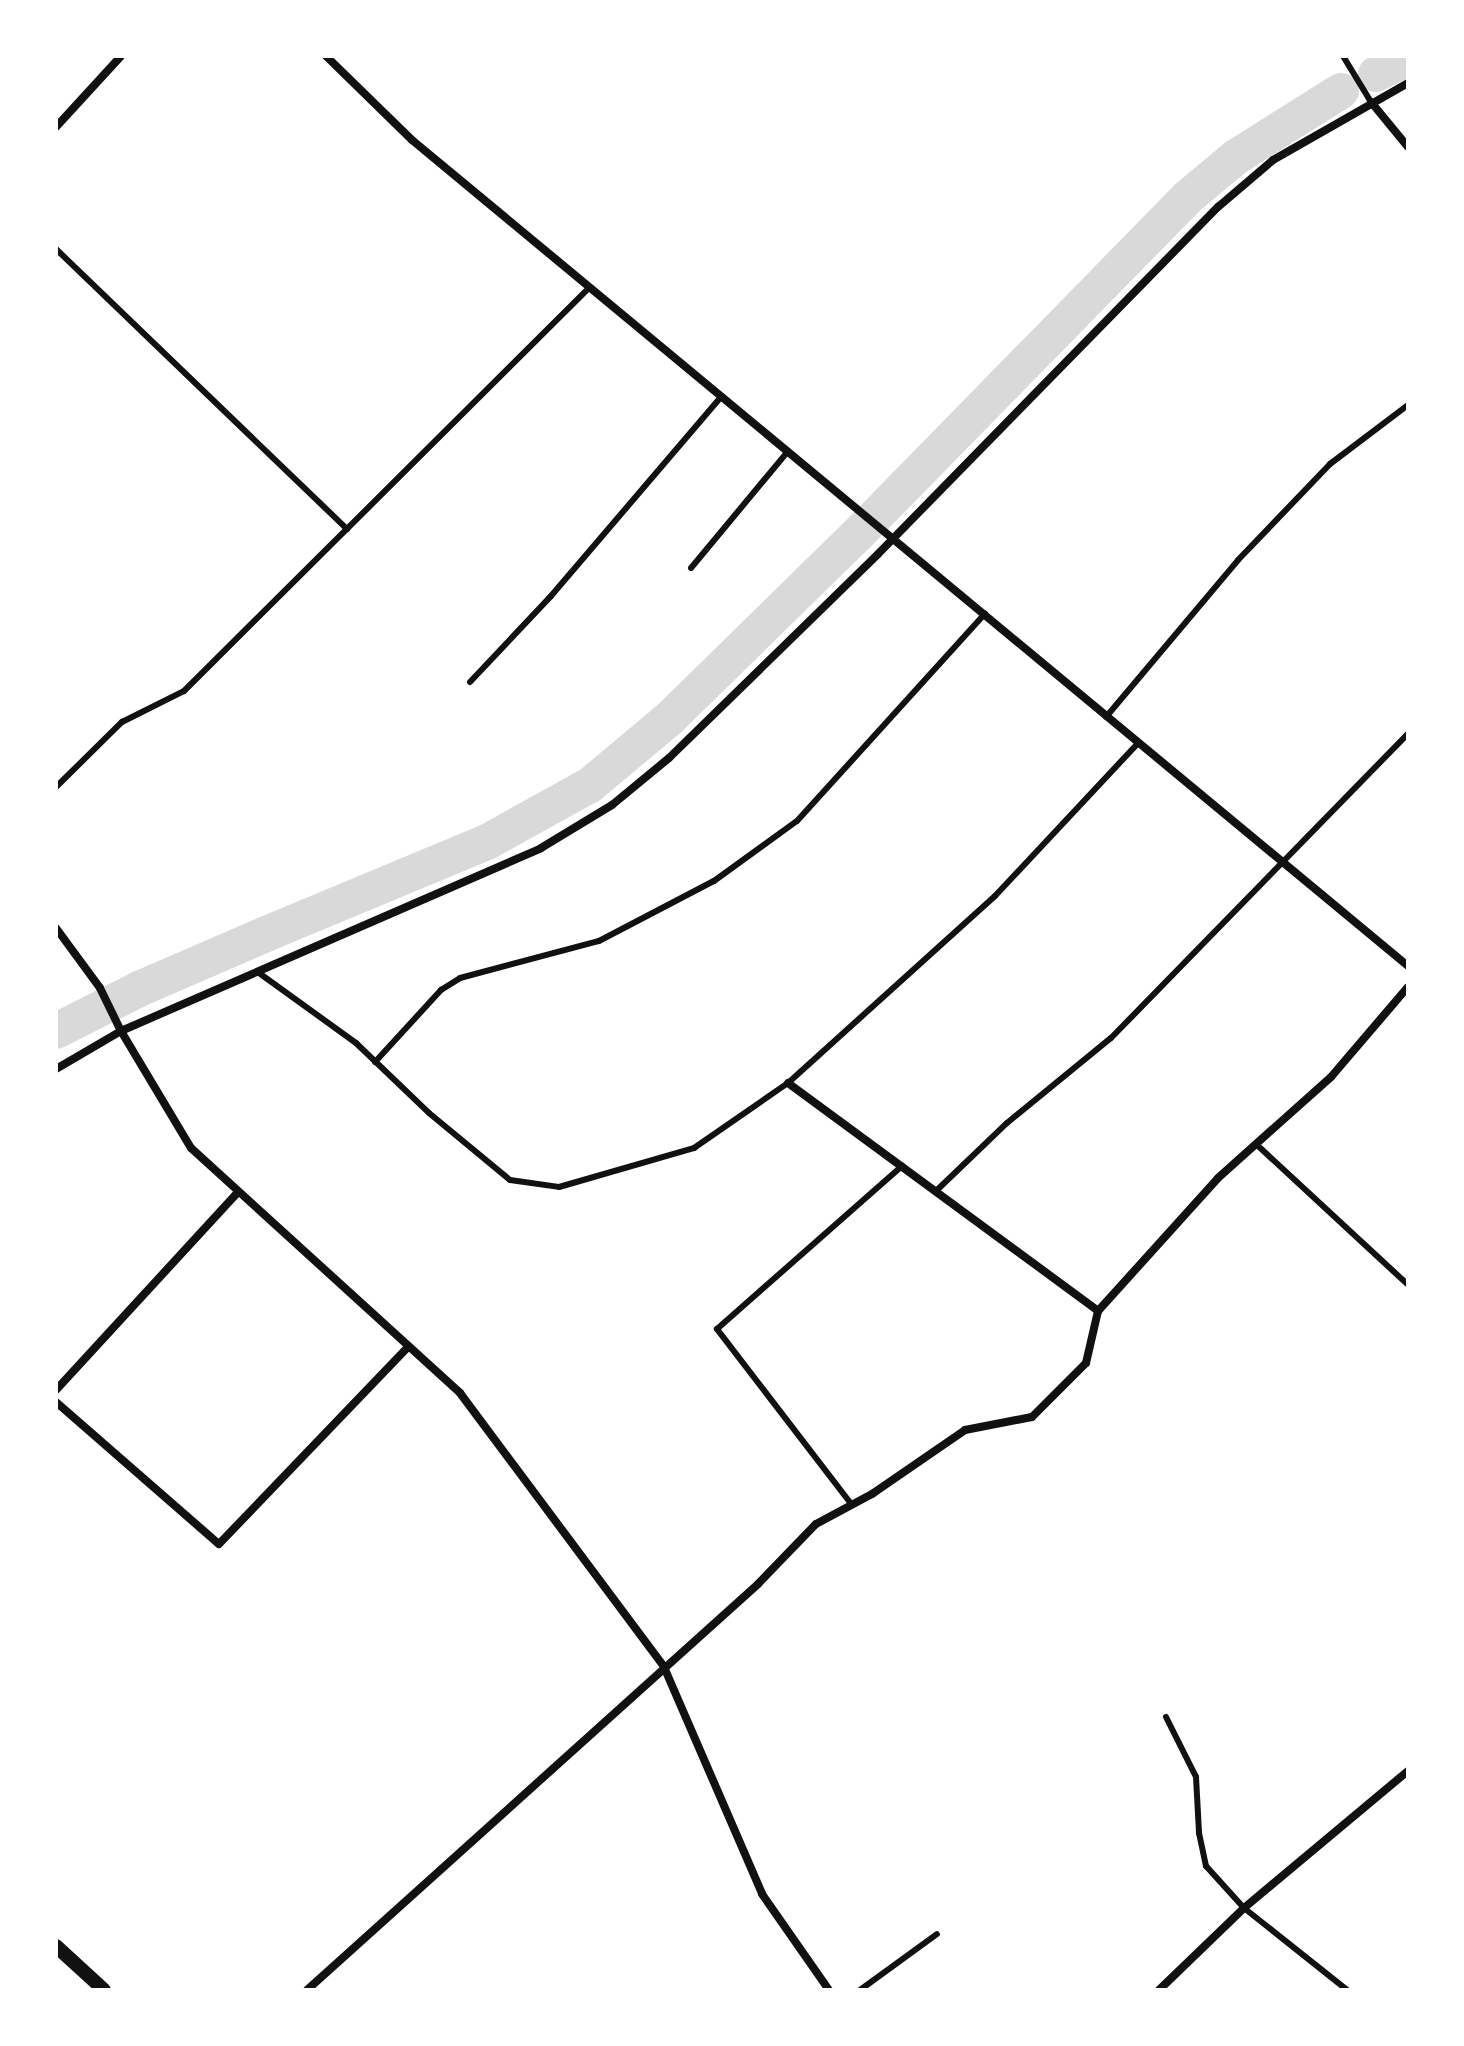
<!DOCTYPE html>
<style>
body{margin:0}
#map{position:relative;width:1464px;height:2046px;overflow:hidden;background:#fff;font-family:"Times New Roman",serif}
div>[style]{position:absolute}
.canal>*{height:36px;margin:-18px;padding:0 18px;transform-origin:18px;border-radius:18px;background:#d9d9d9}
.service>*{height:6px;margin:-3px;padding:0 3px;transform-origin:3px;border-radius:3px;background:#111}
.minor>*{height:8px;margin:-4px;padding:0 4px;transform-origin:4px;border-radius:4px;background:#111}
.tertiary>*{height:14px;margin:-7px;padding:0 7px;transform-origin:7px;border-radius:7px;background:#111}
span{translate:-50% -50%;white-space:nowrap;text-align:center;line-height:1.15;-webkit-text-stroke:7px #fff;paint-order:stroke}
.frame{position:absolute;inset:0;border:58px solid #fff;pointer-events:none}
</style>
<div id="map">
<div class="canal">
<i style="left:1376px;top:74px;width:36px;rotate:-27deg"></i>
<i style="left:56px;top:1031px;width:93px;rotate:-26.8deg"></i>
<i style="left:139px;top:989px;width:138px;rotate:-23.4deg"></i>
<i style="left:266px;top:934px;width:239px;rotate:-22.6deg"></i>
<i style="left:487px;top:842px;width:118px;rotate:-29deg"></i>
<i style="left:590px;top:785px;width:104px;rotate:-39.9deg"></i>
<i style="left:670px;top:718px;width:262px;rotate:-44.4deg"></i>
<i style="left:857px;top:535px;width:473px;rotate:-45.6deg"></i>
<i style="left:1188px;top:197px;width:62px;rotate:-39.8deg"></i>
<i style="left:1236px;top:157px;width:124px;rotate:-32.2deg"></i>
</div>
<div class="service">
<i style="left:1343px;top:56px;width:54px;rotate:58.7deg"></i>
<i style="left:56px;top:249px;width:404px;rotate:43.9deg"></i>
<i style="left:691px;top:568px;width:152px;rotate:-50.3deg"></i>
<i style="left:470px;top:682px;width:118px;rotate:-46.7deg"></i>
<i style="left:551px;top:596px;width:263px;rotate:-49.5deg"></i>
<i style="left:1106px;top:717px;width:205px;rotate:-49.9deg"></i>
<i style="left:1238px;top:560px;width:133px;rotate:-46.2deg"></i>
<i style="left:1330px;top:464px;width:98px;rotate:-37.1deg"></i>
<i style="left:56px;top:787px;width:93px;rotate:-44.6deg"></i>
<i style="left:122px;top:722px;width:69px;rotate:-26.6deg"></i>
<i style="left:184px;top:691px;width:571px;rotate:-44.86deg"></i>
<i style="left:259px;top:973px;width:120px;rotate:35.8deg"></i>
<i style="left:356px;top:1043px;width:101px;rotate:43.8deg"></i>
<i style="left:429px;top:1113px;width:105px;rotate:39.6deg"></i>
<i style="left:510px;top:1180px;width:49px;rotate:8.1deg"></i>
<i style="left:559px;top:1187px;width:141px;rotate:-16.1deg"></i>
<i style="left:694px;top:1148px;width:114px;rotate:-34.7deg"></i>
<i style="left:788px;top:1083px;width:279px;rotate:-42.1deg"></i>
<i style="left:995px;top:896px;width:208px;rotate:-46.9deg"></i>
<i style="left:375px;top:1062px;width:98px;rotate:-47.5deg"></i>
<i style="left:441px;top:990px;width:22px;rotate:-32deg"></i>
<i style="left:460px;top:978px;width:144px;rotate:-14.9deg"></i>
<i style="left:599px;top:941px;width:130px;rotate:-27.6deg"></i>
<i style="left:714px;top:881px;width:102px;rotate:-35.9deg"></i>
<i style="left:797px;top:821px;width:280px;rotate:-47.8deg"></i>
<i style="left:1256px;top:1144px;width:207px;rotate:42.8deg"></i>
<i style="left:936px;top:1191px;width:98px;rotate:-43.8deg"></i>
<i style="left:1007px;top:1123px;width:134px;rotate:-39.3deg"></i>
<i style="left:1111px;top:1038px;width:425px;rotate:-45.7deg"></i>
<i style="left:852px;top:1505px;width:222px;rotate:-127.5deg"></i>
<i style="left:717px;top:1329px;width:247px;rotate:-41.4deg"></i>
<i style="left:1166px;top:1717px;width:67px;rotate:63.4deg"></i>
<i style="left:1196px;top:1777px;width:56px;rotate:86.9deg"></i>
<i style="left:1199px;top:1833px;width:34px;rotate:78deg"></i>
<i style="left:1206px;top:1866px;width:57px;rotate:47.9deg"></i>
<i style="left:1244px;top:1908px;width:132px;rotate:38.5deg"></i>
<i style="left:860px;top:1990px;width:95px;rotate:-36deg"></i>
</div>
<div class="minor">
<i style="left:326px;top:56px;width:120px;rotate:44.3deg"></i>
<i style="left:412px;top:140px;width:1294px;rotate:39.67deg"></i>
<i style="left:1371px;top:102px;width:58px;rotate:50.6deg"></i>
<i style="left:56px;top:127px;width:96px;rotate:-47.5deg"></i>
<i style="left:56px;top:928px;width:74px;rotate:53.7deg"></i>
<i style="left:100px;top:988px;width:48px;rotate:64deg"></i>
<i style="left:121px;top:1031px;width:136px;rotate:59.1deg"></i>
<i style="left:191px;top:1148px;width:364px;rotate:42.3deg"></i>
<i style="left:460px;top:1393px;width:342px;rotate:53.3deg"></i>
<i style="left:664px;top:1667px;width:247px;rotate:66.6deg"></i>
<i style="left:762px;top:1894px;width:117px;rotate:55.1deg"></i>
<i style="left:56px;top:1069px;width:75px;rotate:-30.3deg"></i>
<i style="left:121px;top:1031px;width:458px;rotate:-23.5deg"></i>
<i style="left:541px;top:848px;width:83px;rotate:-31.2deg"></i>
<i style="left:612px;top:805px;width:74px;rotate:-39.5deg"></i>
<i style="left:669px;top:758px;width:292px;rotate:-44.3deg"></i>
<i style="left:878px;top:554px;width:486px;rotate:-45.6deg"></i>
<i style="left:1218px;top:207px;width:72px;rotate:-40.5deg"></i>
<i style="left:1273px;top:160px;width:155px;rotate:-29.7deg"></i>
<i style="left:788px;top:1083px;width:385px;rotate:36.3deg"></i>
<i style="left:56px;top:1390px;width:269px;rotate:-47.4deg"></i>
<i style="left:56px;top:1402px;width:216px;rotate:41.1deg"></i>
<i style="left:219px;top:1544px;width:272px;rotate:-46.2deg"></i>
<i style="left:307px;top:1990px;width:607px;rotate:-41.99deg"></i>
<i style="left:758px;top:1584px;width:83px;rotate:-46deg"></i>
<i style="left:816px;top:1524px;width:64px;rotate:-28.2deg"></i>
<i style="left:872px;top:1494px;width:113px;rotate:-34.5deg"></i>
<i style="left:965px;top:1430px;width:68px;rotate:-11deg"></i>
<i style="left:1032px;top:1417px;width:76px;rotate:-45deg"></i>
<i style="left:1086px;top:1363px;width:53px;rotate:-77deg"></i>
<i style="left:1098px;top:1311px;width:179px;rotate:-47.9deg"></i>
<i style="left:1218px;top:1178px;width:152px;rotate:-41.8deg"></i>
<i style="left:1331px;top:1077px;width:118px;rotate:-49.5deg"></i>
<i style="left:1159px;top:1990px;width:118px;rotate:-44deg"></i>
<i style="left:1244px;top:1908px;width:214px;rotate:-39.9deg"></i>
</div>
<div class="tertiary">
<i style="left:56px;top:1946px;width:65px;rotate:42.5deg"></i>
</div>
<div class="frame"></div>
</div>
